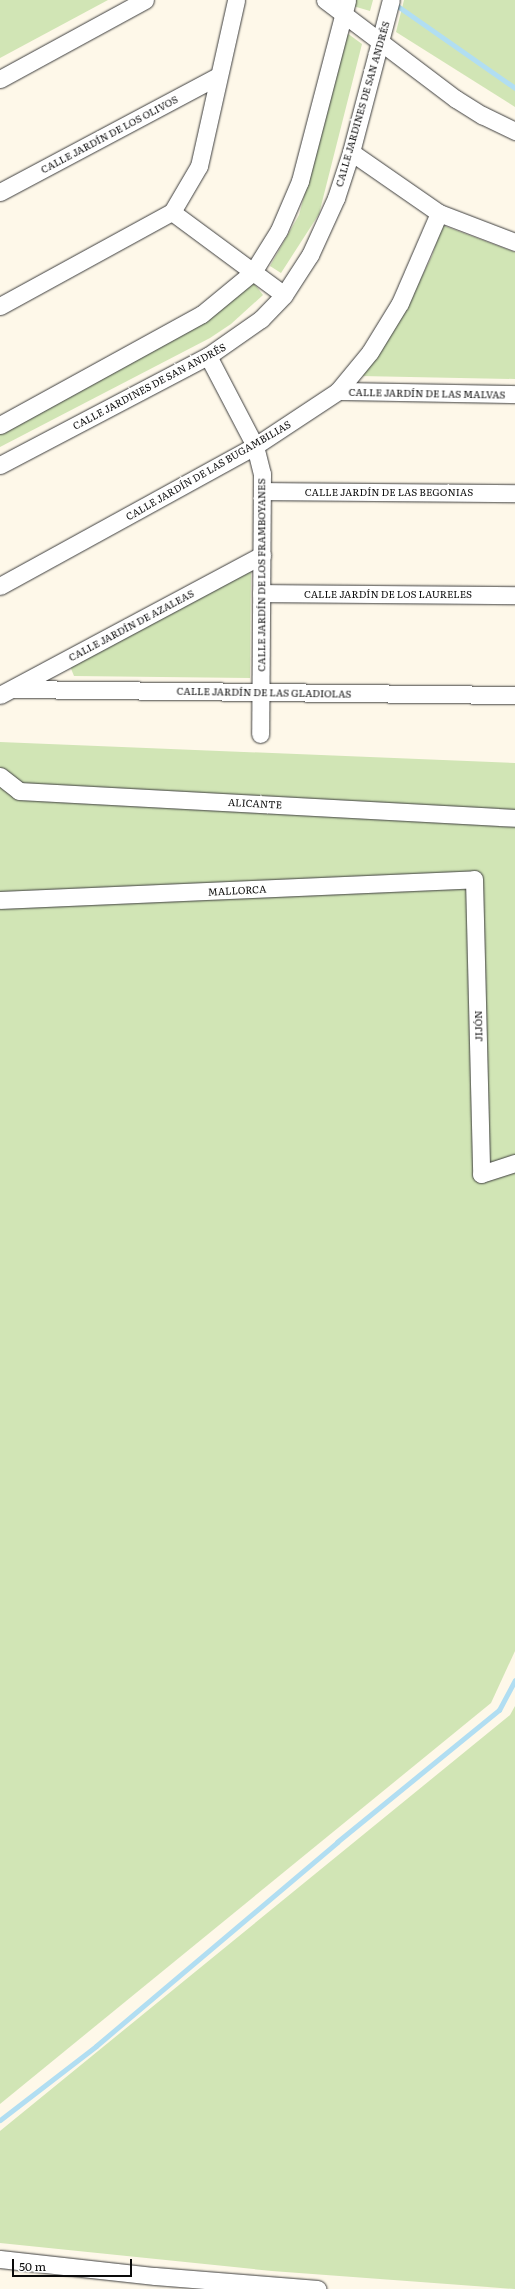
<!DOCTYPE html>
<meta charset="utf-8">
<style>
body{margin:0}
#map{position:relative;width:515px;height:2289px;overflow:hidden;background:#fef8e9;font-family:Literata,serif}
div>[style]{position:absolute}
.green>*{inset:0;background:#d1e5b5}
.stream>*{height:5px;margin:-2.5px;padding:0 2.5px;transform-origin:2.5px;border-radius:2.5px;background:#b1def2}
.roads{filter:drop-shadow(0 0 1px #3d3d3d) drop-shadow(0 0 1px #3d3d3d)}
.minor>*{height:17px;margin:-8.5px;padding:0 8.5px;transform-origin:8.5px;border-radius:8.5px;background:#fff}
span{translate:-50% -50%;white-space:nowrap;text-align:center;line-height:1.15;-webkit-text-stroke:4px #fff;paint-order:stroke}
.street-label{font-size:10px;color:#0a0a0a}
.scale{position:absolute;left:12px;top:2259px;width:120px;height:18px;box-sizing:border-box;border:2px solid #0a0a0a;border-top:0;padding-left:5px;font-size:12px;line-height:14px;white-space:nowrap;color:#0a0a0a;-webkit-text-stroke:3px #fff;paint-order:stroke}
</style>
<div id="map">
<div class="green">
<i style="clip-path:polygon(0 0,108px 0,0 58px)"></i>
<i style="clip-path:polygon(354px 0,373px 0,370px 11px,353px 6px)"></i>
<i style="clip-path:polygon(404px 0,515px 0,515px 107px,396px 32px)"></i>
<i style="clip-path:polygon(347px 33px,362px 44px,319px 214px,281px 273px,270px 266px,299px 215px)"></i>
<i style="clip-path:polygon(442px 225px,515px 252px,515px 379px,360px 376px,395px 326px,416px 288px,432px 256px)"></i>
<i style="clip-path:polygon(253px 282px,263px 295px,231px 324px,210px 338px,0 447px,0 430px)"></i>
<i style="clip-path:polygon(251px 568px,250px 678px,74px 676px,70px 666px)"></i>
<i style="clip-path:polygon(0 742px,515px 763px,515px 1651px,491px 1703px,0 2104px)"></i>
<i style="clip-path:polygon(515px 1706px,515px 2289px,272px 2271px,0 2243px,0 2131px,510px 1715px)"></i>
</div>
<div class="stream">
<i style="left:396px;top:5px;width:145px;rotate:34.9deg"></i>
<i style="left:0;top:2120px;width:121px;rotate:-37.6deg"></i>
<i style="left:96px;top:2046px;width:316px;rotate:-40.2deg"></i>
<i style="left:337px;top:1842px;width:209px;rotate:-39.2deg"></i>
<i style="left:499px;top:1710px;width:34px;rotate:-62deg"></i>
</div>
<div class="roads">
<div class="minor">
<i style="left:325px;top:0;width:164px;rotate:37.1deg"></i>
<i style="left:456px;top:99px;width:31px;rotate:32deg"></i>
<i style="left:482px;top:115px;width:37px;rotate:26deg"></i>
<i style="left:0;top:79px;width:165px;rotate:-28.6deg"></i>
<i style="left:351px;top:152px;width:107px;rotate:34.7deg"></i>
<i style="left:439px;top:213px;width:81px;rotate:20.9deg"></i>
<i style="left:0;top:192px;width:247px;rotate:-28deg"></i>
<i style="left:172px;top:212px;width:139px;rotate:36.5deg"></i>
<i style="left:0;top:306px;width:196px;rotate:-28.7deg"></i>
<i style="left:172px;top:212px;width:53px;rotate:-59.6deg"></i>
<i style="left:199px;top:166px;width:170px;rotate:-77.4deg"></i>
<i style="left:208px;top:356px;width:102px;rotate:62.4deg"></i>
<i style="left:255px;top:446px;width:29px;rotate:76deg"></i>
<i style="left:262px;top:474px;width:260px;rotate:90.4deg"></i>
<i style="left:338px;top:391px;width:177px;rotate:1deg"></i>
<i style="left:0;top:425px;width:230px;rotate:-28.8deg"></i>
<i style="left:202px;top:314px;width:66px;rotate:-39.5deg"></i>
<i style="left:253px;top:272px;width:49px;rotate:-58.2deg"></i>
<i style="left:279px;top:230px;width:53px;rotate:-66.8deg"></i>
<i style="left:300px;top:181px;width:187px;rotate:-75.4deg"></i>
<i style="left:0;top:465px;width:235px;rotate:-27.7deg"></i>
<i style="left:208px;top:356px;width:65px;rotate:-34.9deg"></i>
<i style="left:261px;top:319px;width:33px;rotate:-46deg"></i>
<i style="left:284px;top:295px;width:48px;rotate:-57deg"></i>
<i style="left:310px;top:255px;width:63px;rotate:-65.5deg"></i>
<i style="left:336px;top:198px;width:48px;rotate:-71.9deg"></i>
<i style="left:351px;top:152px;width:157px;rotate:-75.3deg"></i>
<i style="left:263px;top:491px;width:252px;rotate:0.5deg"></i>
<i style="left:0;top:586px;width:291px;rotate:-28.8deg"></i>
<i style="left:255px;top:446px;width:100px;rotate:-33.5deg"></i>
<i style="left:338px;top:391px;width:50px;rotate:-50.6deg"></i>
<i style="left:370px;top:352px;width:57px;rotate:-58.5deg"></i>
<i style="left:400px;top:303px;width:98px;rotate:-66.6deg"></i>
<i style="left:261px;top:593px;width:254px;rotate:0.5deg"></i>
<i style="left:14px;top:689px;width:501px;rotate:0.69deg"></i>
<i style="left:0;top:695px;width:297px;rotate:-28.1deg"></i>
<i style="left:0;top:776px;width:24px;rotate:38deg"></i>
<i style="left:19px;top:791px;width:497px;rotate:3.1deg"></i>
<i style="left:0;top:900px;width:474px;rotate:-2.5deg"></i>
<i style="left:474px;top:879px;width:295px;rotate:88.6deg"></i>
<i style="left:481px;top:1174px;width:36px;rotate:-18deg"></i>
<i style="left:0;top:2259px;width:156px;rotate:6.3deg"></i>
<i style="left:155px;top:2276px;width:163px;rotate:4.6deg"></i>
</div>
</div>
<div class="street-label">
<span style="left:362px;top:104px;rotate:-74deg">CALLE JARDINES DE SAN ANDRÉS</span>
<span style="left:109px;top:134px;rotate:-28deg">CALLE JARDÍN DE LOS OLIVOS</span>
<span style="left:149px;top:386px;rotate:-28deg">CALLE JARDINES DE SAN ANDRÉS</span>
<span style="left:427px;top:393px;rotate:1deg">CALLE JARDÍN DE LAS MALVAS</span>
<span style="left:208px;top:470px;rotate:-30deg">CALLE JARDÍN DE LAS BUGAMBILIAS</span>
<span style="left:389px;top:492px">CALLE JARDÍN DE LAS BEGONIAS</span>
<span style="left:261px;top:575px;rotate:-90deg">CALLE JARDÍN DE LOS FRAMBOYANES</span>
<span style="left:388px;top:594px">CALLE JARDÍN DE LOS LAURELES</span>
<span style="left:131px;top:625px;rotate:-28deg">CALLE JARDÍN DE AZALEAS</span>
<span style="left:264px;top:692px;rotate:1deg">CALLE JARDÍN DE LAS GLADIOLAS</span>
<span style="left:255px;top:803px;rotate:3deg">ALICANTE</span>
<span style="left:237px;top:890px;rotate:-3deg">MALLORCA</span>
<span style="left:478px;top:1026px;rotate:-91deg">JIJÓN</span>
</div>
<div class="scale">50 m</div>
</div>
